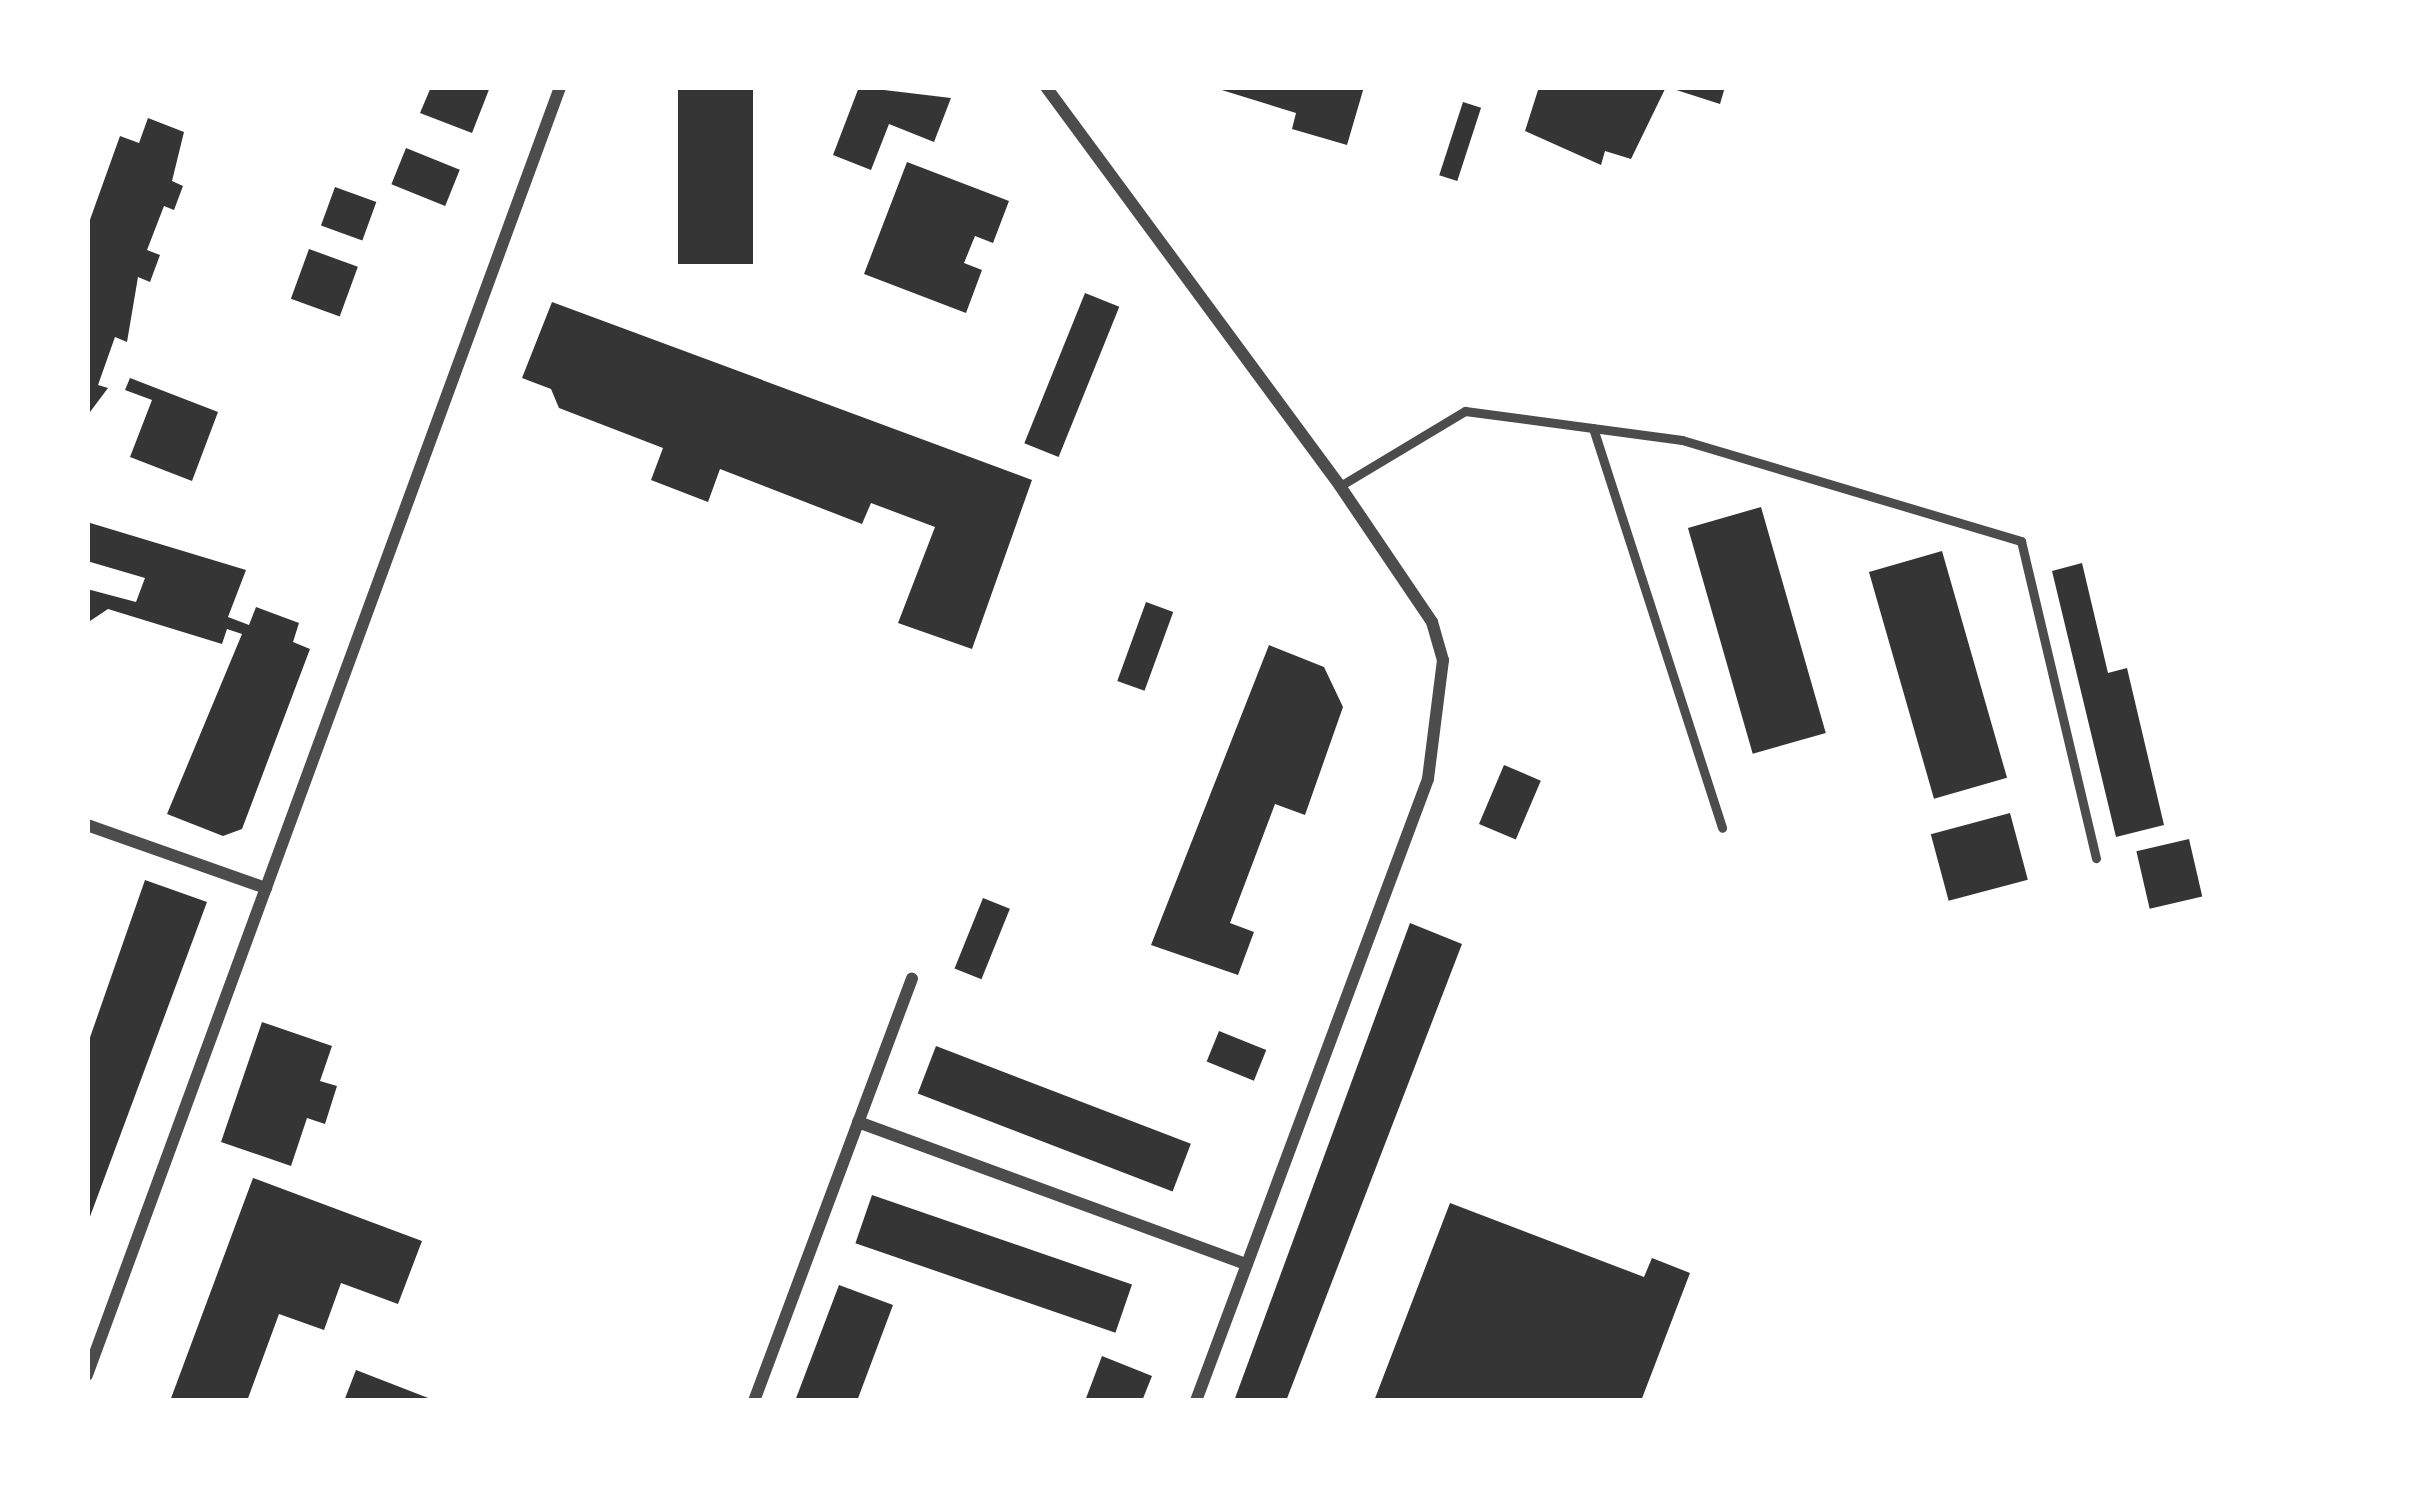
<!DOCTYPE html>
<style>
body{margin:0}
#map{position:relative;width:2420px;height:1488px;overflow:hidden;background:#fff;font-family:"Fira Sans Condensed",sans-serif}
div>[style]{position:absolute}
.building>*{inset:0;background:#353535;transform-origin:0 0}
.service>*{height:9px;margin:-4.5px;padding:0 4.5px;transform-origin:4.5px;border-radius:4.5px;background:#4c4c4c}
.minor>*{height:12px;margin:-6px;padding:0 6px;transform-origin:6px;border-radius:6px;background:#4c4c4c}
span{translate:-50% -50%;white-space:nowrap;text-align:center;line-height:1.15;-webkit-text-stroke:12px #fff;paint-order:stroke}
.frame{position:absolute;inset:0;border:90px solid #fff;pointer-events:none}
</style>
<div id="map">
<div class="building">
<i style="clip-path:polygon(431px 87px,490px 87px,472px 133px,420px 113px)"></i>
<i style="left:678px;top:87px;width:75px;height:177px"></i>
<i style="clip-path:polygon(859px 87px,951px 98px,934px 142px,889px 124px,871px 170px,833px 155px)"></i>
<i style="clip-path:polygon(1212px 87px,1364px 87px,1347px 145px,1292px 129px,1296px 113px)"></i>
<i style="clip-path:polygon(1539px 87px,1666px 87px,1631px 159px,1605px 151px,1601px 165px,1525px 131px)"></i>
<i style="clip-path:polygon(1667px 87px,1725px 87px,1720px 104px)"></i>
<i style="left:1463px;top:102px;width:19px;height:77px;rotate:18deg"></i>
<i style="clip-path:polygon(148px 118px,184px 132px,172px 181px,183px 186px,174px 210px,164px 206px,147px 250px,160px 255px,150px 282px,138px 277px,127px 342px,115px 337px,98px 385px,108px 388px,87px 416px,87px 228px,120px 136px,139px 143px)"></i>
<i style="left:406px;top:148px;width:58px;height:39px;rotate:22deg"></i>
<i style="clip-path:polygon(907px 162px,1009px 201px,993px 243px,975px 236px,964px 263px,982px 270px,966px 313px,864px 274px)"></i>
<i style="left:335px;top:187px;width:44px;height:41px;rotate:20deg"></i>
<i style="left:309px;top:249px;width:52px;height:53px;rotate:20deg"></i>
<i style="left:1085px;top:293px;width:37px;height:162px;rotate:22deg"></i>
<i style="clip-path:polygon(552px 302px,1032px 480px,972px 649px,898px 623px,935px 527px,871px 503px,862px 524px,720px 469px,708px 502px,651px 480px,663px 448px,559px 408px,551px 389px,522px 378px)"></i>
<i style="clip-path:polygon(130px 378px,218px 412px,192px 481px,130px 457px,152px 400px,125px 390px)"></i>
<i style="left:1761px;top:507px;width:235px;height:76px;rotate:74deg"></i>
<i style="clip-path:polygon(87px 522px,246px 570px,228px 617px,249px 625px,256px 607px,299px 623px,293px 642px,310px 649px,242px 829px,223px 836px,167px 814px,242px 634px,227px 629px,222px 644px,108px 609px,87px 623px,87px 589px,136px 602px,145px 578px,87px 561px)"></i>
<i style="left:1942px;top:551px;width:236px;height:76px;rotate:74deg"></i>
<i style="clip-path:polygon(2082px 563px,2108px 673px,2127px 668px,2164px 825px,2116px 837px,2052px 571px)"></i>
<i style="left:1146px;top:602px;width:29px;height:84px;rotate:20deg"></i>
<i style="clip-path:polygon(1269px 645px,1324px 667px,1343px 707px,1305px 815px,1275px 804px,1230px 923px,1254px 932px,1238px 975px,1151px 945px)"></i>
<i style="left:1504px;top:765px;width:40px;height:64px;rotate:23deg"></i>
<i style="left:2010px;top:813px;width:69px;height:82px;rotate:75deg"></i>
<i style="left:2189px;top:839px;width:59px;height:54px;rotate:77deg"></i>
<i style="clip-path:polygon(145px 880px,207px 902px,88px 1222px,87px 1046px)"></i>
<i style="left:983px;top:898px;width:29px;height:76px;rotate:22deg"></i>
<i style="clip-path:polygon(1410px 923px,1462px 944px,1286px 1401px,1234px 1401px)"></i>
<i style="clip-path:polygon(262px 1022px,332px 1046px,320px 1081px,337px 1086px,325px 1124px,307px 1118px,291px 1166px,221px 1142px)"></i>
<i style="left:1219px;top:1031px;width:51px;height:33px;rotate:22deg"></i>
<i style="left:936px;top:1046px;width:273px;height:51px;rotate:21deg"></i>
<i style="clip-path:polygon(253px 1178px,422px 1241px,398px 1304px,341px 1283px,324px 1330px,279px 1314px,247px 1401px,170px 1401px)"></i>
<i style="left:872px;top:1195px;width:275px;height:51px;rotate:19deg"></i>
<i style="clip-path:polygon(1450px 1203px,1644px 1277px,1652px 1258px,1690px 1273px,1641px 1401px,1374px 1401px)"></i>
<i style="clip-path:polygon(839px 1285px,893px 1305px,857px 1401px,795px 1401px)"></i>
<i style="clip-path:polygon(1102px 1356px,1152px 1376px,1142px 1401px,1085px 1401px)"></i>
<i style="clip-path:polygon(356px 1370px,436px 1401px,344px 1401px)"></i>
</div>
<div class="service">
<i style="left:1593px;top:428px;width:420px;rotate:72.1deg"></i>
<i style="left:1340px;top:486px;width:146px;rotate:-31deg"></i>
<i style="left:1465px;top:411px;width:219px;rotate:7.6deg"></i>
<i style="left:1682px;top:440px;width:354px;rotate:16.6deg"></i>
<i style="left:2021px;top:541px;width:326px;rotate:76.7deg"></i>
</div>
<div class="minor">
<i style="left:1046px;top:87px;width:496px;rotate:53.6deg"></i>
<i style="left:1340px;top:486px;width:164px;rotate:55.9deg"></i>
<i style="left:1432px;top:622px;width:40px;rotate:74deg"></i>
<i style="left:1443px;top:660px;width:120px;rotate:97.2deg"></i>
<i style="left:1428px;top:779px;width:664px;rotate:110.46deg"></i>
<i style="left:87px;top:825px;width:190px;rotate:19.4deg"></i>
<i style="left:858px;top:1122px;width:414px;rotate:20.1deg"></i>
<i style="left:87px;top:1375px;width:1372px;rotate:-69.83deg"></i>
<i style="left:754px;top:1401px;width:451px;rotate:-69.5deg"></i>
</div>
<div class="frame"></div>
</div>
